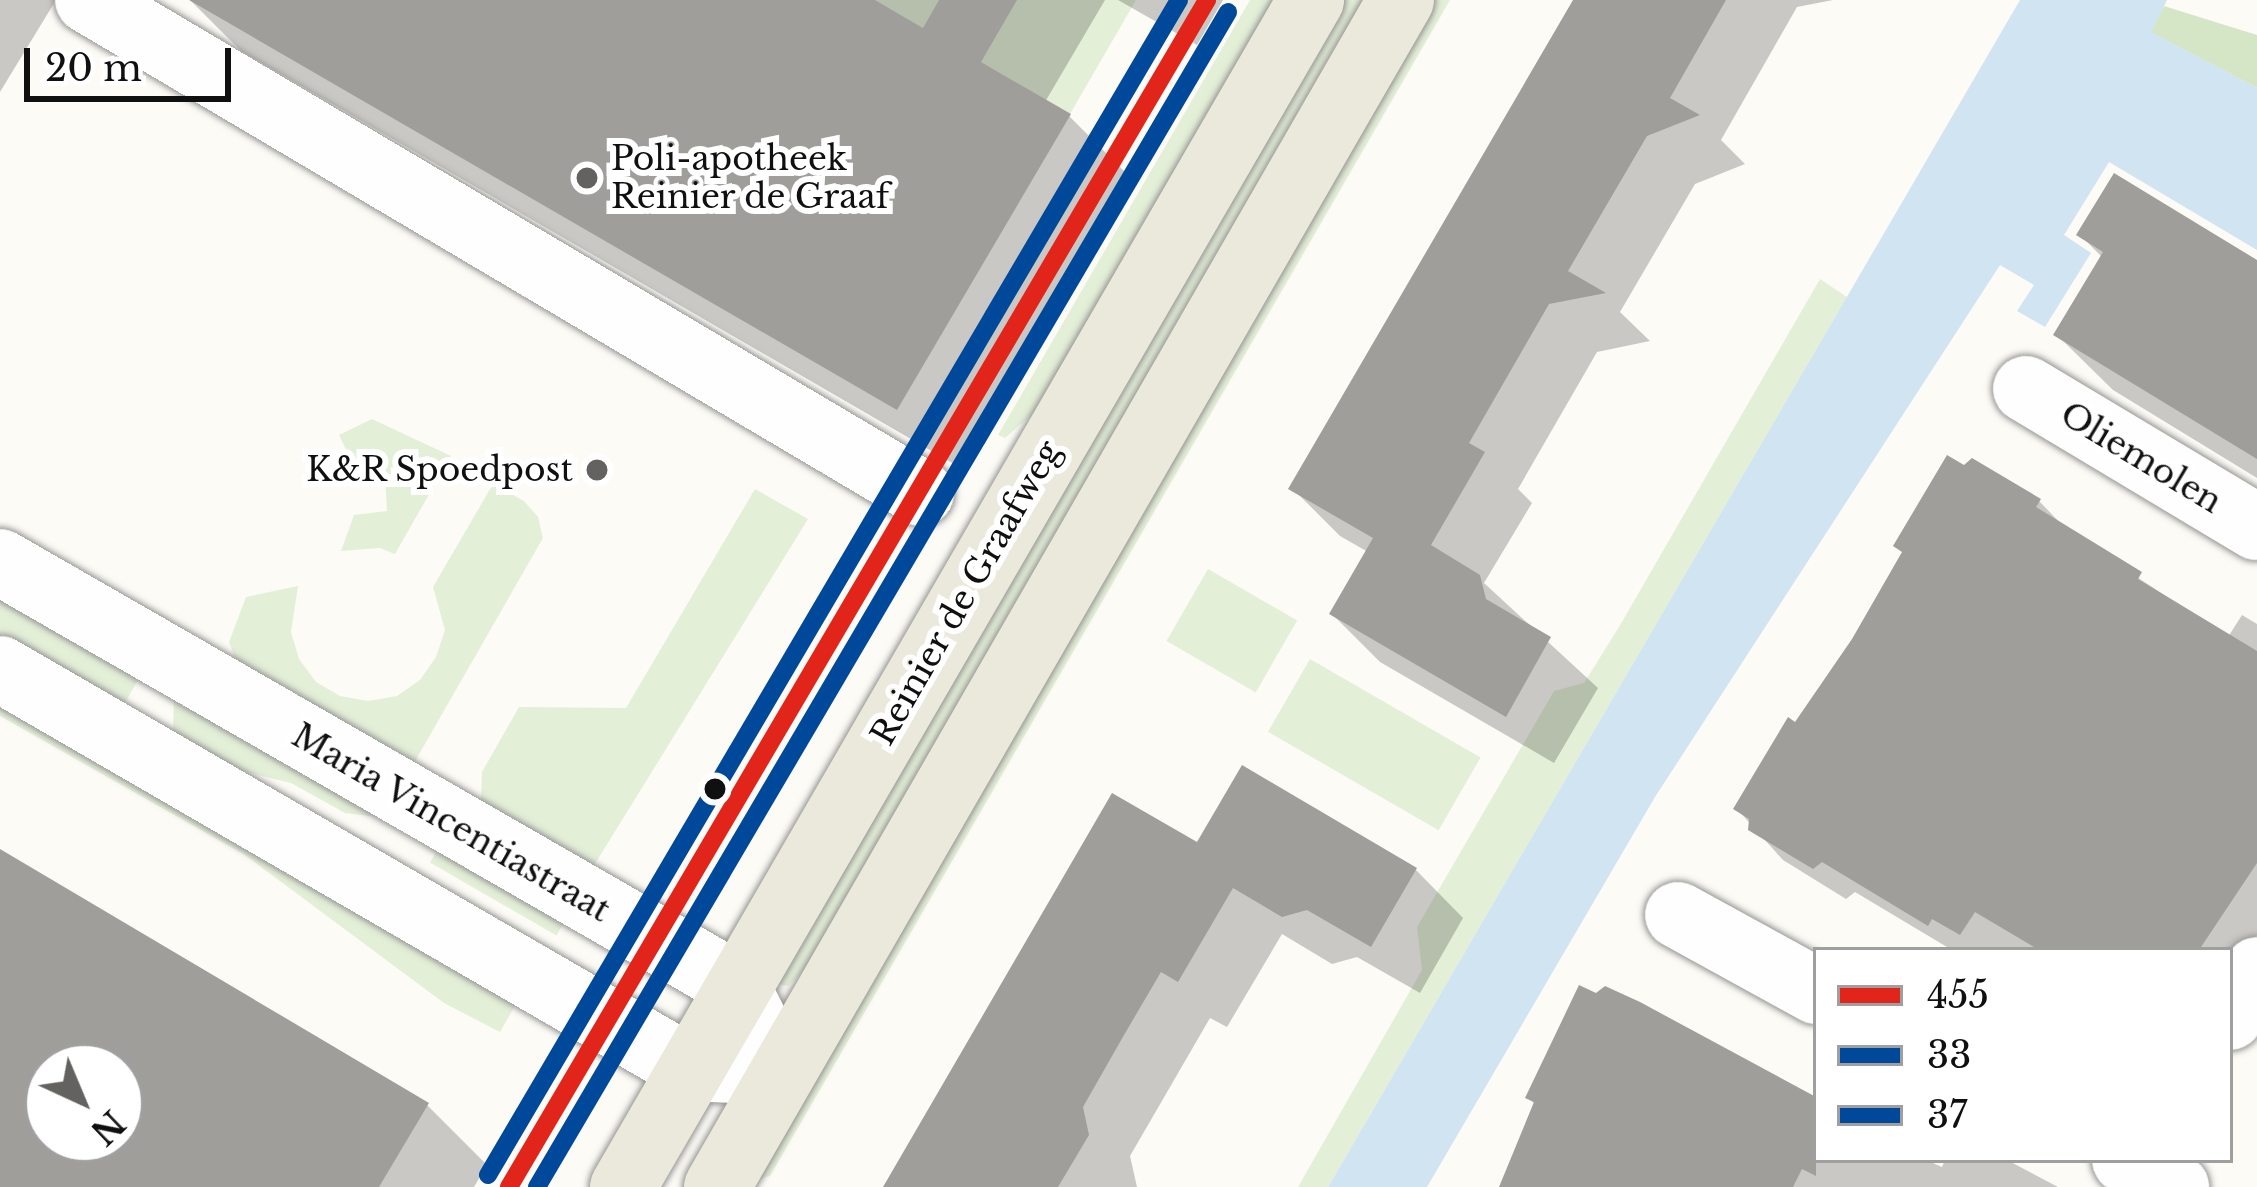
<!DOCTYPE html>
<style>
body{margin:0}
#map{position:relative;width:2257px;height:1187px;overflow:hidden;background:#fcfbf6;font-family:"Libre Baskerville",serif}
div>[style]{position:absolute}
.green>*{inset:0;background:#e4efd8;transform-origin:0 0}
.forest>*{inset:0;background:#d5e6c7}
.water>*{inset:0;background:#d1e4f2}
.shadow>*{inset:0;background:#0003}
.building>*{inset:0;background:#a09e9b}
.roads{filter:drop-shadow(0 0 3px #969694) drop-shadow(0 0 3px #969694)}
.minor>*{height:66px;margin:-33px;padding:0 33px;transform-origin:33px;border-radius:33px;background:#fffefe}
.major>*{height:66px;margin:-33px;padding:0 33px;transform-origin:33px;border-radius:33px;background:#ebe8dc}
.bus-1>*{height:18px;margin:-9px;padding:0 9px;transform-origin:9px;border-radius:9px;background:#e1251b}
.bus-2>*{height:18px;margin:-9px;padding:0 9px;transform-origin:9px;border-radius:9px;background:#004899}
.bus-3>*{height:18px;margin:-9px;padding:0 9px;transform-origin:9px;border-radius:9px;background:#004899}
.dots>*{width:33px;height:33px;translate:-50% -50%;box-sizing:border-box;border:6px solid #fff;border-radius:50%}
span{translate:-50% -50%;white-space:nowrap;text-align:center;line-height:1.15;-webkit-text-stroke:12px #fff;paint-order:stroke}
.poi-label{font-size:33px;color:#101010}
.left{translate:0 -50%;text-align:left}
.right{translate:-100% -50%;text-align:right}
.street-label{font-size:33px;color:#101010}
.legend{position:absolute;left:1813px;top:947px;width:420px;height:216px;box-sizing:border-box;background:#fff;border:3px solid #9f9f9f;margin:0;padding:15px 21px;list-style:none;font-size:36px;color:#101010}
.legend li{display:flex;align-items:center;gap:24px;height:60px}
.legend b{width:60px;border:3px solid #9f9f9f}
.north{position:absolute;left:24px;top:1043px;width:120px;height:120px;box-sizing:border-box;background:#fff;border:3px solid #9f9f9f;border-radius:50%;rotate:136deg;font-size:33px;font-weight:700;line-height:48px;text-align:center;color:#101010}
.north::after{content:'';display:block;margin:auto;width:42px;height:54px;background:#636260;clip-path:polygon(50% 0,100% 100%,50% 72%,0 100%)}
.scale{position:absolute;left:24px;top:48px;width:207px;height:54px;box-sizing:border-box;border:6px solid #101010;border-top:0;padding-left:15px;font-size:36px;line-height:42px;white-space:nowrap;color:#101010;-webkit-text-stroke:9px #fff;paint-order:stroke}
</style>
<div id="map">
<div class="green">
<i style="clip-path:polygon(875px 0,1136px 0,1070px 114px)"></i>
<i style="clip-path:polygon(1250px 0,1288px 0,1053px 396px,1005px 438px,998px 435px)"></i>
<i style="clip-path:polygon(1325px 0,1382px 0,813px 961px,788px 986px,778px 984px)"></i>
<i style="clip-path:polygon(1420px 0,1450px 0,770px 1176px,756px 1180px)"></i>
<i style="clip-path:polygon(1820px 279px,1847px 297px,1328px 1187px,1298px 1187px,1422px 970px,1417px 927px,1554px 691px,1584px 683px,1619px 627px)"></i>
<i style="clip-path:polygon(372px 419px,451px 456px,395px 554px,380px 548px,341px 551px,354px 515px,387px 511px,384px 459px,351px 460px,339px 435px)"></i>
<i style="clip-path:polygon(493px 484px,524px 501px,538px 517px,543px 538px,410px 770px,236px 660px,229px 642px,246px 597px,298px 586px,291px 632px,299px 659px,316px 682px,340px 696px,368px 701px,397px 696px,420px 680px,436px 657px,445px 630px,433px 587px)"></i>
<i style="clip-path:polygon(755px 489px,808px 519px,585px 880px,481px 801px,482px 772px,519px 707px,626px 708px)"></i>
<i style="left:1208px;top:569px;width:103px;height:83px;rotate:30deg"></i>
<i style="clip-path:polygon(0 584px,145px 667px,120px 712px,0 643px)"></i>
<i style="left:1310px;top:659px;width:197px;height:84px;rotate:30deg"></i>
<i style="clip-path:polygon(0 685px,524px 990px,500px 1032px,444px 1003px,245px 855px,0 716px)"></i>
<i style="clip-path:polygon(174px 698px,377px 817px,345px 813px,291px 783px,238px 770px,173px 731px)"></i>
<i style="left:443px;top:840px;width:146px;height:26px;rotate:30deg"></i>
</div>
<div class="forest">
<i style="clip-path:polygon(2164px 6px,2257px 35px,2257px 88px,2150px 32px)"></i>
</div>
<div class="water">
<i style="clip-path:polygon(2020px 0,2167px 0,2151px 32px,2257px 88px,2257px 250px,2109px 162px,2064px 235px,2091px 253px,2045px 327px,2017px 311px,2034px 285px,2000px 265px,1655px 797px,1427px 1187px,1328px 1187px)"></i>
</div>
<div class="shadow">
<i style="clip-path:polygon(0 0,56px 0,0 92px)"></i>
<i style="clip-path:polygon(190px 0,1105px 0,1045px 102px,1069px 116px,1125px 172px,954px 464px,241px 51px)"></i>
<i style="clip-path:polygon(1118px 0,1223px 0,1197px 45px)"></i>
<i style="clip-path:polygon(1576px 0,1833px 0,1797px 7px,1721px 140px,1745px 164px,1695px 184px,1620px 312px,1650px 341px,1597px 352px,1518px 489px,1532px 503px,1484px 583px,1598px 688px,1554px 763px,1380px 662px,1332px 614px,1368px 552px,1340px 536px,1292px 488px)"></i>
<i style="clip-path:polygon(2080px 235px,2257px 263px,2257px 478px,2113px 390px,2057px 335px,2103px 258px)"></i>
<i style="clip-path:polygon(2039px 501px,2070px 533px,2228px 637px,2242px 615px,2257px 624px,2257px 935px,2230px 980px,2230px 950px,1952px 950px,1855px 892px,1846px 899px,1783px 860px,1737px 809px,1796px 726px)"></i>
<i style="clip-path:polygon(1198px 846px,1416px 870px,1463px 918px,1420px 993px,1357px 957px,1332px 964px,1282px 934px,1227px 1027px,1210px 1018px,1130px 1156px,1137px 1187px,887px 1187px)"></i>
<i style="clip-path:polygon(evenodd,0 853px,427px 1105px,487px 1165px,474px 1187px,0 1187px,0 853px,48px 1067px,120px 1067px,120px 1139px,48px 1139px,48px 1067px)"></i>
<i style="clip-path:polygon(1528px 1098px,1816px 1100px,1816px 1160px,1926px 1160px,1942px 1167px,1945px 1160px,2007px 1160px,2058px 1187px,1502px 1187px,1536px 1105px)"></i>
</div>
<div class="building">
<i style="clip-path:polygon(189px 0,875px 0,923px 28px,939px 0,1017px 0,981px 62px,1071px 114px,897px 410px)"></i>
<i style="clip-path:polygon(1573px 0,1726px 0,1670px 98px,1700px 115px,1647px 136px,1568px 271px,1606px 293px,1549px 304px,1469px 443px,1485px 452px,1431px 545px,1480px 575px,1486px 599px,1551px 637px,1506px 717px,1329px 614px,1373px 538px,1288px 489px)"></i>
<i style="clip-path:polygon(2114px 173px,2257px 260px,2257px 459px,2053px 335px,2103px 252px,2076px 235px)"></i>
<i style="clip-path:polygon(1947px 455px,1964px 465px,1972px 458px,2041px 499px,2036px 507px,2142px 572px,2138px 579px,2257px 651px,2257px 863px,2199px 950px,2039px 950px,1975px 912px,1960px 935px,1932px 919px,1928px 926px,1822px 862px,1813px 869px,1748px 830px,1749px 819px,1733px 809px,1788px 717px,1795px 722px,1852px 639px,1902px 552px,1893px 546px)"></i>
<i style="clip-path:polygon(1242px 765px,1417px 868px,1371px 947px,1307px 910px,1282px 917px,1233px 888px,1178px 982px,1161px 972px,1124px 1035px,1083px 1107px,1089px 1135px,1058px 1187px,883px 1187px,1112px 793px,1197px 842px)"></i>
<i style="clip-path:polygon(evenodd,0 849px,429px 1103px,379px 1187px,0 1187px,0 849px,48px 1067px,120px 1067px,120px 1139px,48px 1139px,48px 1067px)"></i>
<i style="clip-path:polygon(1579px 985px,1596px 993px,1605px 986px,1640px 1002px,1816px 1097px,1816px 1176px,1802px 1169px,1793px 1187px,1499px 1187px,1534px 1102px,1525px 1098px)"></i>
</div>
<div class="roads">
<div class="minor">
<i style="left:88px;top:0;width:968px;rotate:30.62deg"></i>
<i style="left:2026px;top:389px;width:269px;rotate:30.9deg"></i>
<i style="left:0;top:562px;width:849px;rotate:29.89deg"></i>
<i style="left:736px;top:985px;width:97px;rotate:63.2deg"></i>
<i style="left:780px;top:1072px;width:91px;rotate:-177.5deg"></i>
<i style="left:689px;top:1068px;width:796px;rotate:-149.92deg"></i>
<i style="left:1678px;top:915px;width:158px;rotate:28.8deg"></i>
<i style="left:2230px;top:1017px;width:54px;rotate:-60.1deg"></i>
<i style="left:2125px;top:1160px;width:58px;rotate:27.9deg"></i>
</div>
<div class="major">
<i style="left:623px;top:1187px;width:1372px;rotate:-59.9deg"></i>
<i style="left:717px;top:1187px;width:1370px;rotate:-60.05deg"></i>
</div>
</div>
<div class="bus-1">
<i style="left:509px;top:1187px;width:1377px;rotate:-59.54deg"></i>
</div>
<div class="bus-2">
<i style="left:537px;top:1187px;width:1363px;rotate:-59.54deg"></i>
</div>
<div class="bus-3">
<i style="left:488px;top:1175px;width:1363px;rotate:-59.54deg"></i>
</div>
<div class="dots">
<i style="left:587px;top:178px;background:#636260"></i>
<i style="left:597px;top:470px;background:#636260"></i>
<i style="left:715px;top:789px;background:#101010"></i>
</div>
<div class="poi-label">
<span class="left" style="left:611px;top:178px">Poli-apotheek<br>Reinier de Graaf</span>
<span class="right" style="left:573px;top:470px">K&amp;R Spoedpost</span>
</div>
<div class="street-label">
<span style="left:2141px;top:458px;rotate:31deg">Oliemolen</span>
<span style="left:966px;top:593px;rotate:-60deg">Reinier de Graafweg</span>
<span style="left:451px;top:823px;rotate:30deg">Maria Vincentiastraat</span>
</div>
<ul class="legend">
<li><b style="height:15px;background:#e1251b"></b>455</li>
<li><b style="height:15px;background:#004899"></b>33</li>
<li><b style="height:15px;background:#004899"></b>37</li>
</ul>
<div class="north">N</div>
<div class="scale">20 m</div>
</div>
